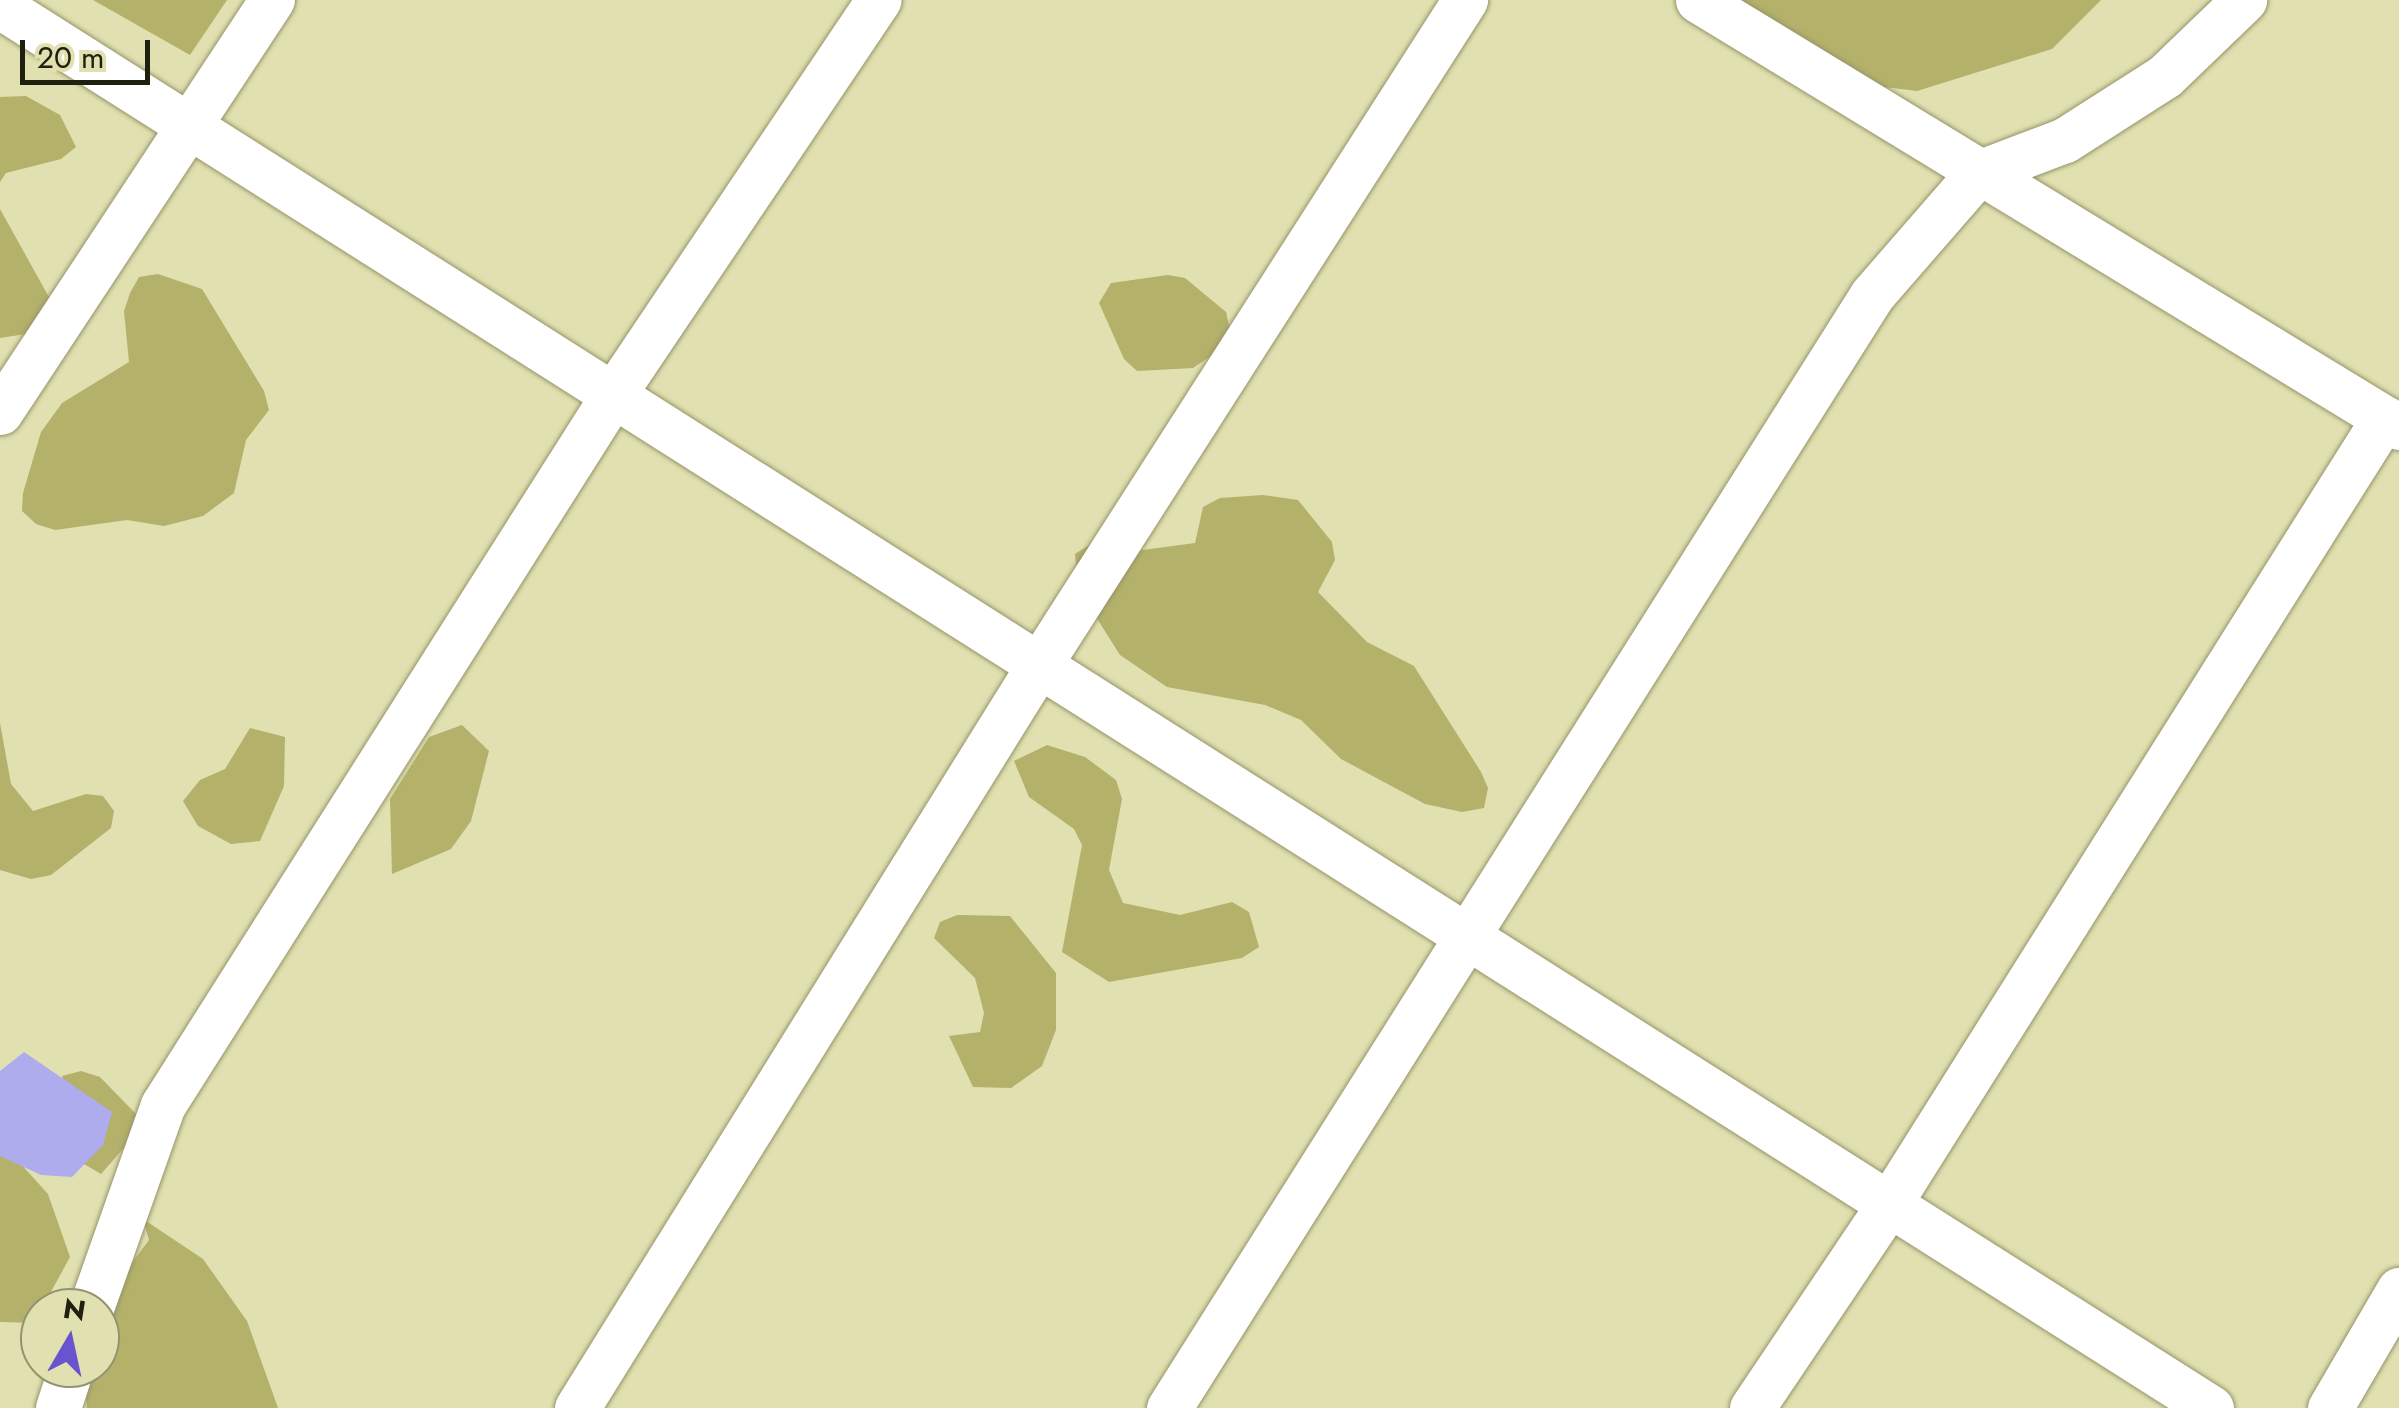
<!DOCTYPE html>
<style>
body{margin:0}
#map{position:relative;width:2399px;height:1408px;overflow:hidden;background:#e1e0b1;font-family:Jost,sans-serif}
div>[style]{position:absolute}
.green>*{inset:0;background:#b4b16b}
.water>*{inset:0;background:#afacee}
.roads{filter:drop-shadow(0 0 2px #969469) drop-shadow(0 0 2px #969469)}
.minor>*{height:45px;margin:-22.5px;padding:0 22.5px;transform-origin:22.5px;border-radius:22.5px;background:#fff}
span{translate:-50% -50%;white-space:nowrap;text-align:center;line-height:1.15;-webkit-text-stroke:9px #e1e0b1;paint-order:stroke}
.north{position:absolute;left:20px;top:1288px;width:100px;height:100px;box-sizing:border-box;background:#e1e0b1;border:2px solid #949370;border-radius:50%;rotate:9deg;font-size:28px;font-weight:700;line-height:40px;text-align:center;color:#20200e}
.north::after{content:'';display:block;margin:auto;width:35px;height:45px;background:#6954ce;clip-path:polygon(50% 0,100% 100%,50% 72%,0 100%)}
.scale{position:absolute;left:20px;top:40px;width:130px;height:45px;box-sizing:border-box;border:5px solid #20200e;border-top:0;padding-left:12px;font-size:30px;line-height:35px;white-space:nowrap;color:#20200e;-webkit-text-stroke:8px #e1e0b1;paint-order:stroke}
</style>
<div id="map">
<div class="green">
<i style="clip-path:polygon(93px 0,227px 0,190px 55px)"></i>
<i style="clip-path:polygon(1740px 0,2101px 0,2052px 49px,1917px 91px,1819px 79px)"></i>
<i style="clip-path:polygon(26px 96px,60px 115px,76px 147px,61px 159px,6px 173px,0 182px,0 97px)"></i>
<i style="clip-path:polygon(0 209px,50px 299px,39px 332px,0 338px)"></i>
<i style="clip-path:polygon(158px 274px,202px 289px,264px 391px,269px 410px,246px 440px,234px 493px,203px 516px,164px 526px,127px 520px,55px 530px,36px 524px,22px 511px,23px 493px,41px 432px,62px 403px,129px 362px,124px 311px,130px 293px,139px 277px)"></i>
<i style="clip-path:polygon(1168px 275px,1185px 278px,1226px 312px,1230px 330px,1223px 348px,1193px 368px,1137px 371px,1124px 359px,1099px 303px,1111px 283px)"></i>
<i style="clip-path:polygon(1263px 495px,1298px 500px,1332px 542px,1335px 560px,1318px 592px,1367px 642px,1414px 666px,1481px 772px,1488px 788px,1484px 808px,1462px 812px,1425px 804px,1341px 759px,1301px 720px,1265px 705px,1167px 687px,1120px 655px,1079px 590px,1075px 554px,1094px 542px,1135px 551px,1195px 543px,1203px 507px,1220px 498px)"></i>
<i style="clip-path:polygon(0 723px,11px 784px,33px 811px,86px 794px,103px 796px,114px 811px,111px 828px,51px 875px,31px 879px,0 870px)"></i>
<i style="clip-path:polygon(462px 725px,489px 751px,471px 821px,451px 849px,392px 874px,390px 799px,429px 737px)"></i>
<i style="clip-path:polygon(250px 728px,285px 737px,284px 786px,260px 841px,231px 844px,198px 826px,183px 801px,200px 780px,225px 769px)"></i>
<i style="clip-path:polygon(1047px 745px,1085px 757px,1116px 780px,1122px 799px,1109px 870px,1123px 903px,1180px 915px,1232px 902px,1249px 912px,1259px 947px,1242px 958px,1109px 982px,1062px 952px,1082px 845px,1074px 829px,1029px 797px,1014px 761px)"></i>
<i style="clip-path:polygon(957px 915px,1010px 916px,1056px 973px,1056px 1030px,1042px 1066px,1011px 1088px,973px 1087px,949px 1036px,980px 1032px,984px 1013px,975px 978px,934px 938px,940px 922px)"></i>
<i style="clip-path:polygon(81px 1071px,100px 1077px,136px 1114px,137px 1133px,101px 1174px,84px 1164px,62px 1076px)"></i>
<i style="clip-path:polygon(0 1141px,48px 1194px,70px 1257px,34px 1323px,0 1322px)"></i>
<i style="clip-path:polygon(143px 1219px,203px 1259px,247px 1321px,278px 1408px,87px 1408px,84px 1368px,100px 1368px,98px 1308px,149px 1240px)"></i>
</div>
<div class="water">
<i style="clip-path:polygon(24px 1052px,112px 1112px,103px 1145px,72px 1177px,41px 1175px,0 1156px,0 1071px)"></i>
</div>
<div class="roads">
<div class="minor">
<i style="left:1698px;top:0;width:821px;rotate:31.35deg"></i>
<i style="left:0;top:6px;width:2618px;rotate:32.38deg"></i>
<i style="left:0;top:412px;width:494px;rotate:-56.6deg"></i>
<i style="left:91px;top:1308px;width:215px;rotate:-70.5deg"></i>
<i style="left:163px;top:1105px;width:841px;rotate:-57.63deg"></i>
<i style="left:613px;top:395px;width:476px;rotate:-56.1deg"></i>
<i style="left:58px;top:1408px;width:42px;rotate:-72deg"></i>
<i style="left:577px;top:1408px;width:875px;rotate:-58.13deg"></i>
<i style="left:1039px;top:665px;width:790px;rotate:-57.36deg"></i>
<i style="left:1169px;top:1408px;width:1316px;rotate:-57.72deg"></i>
<i style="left:1872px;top:295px;width:162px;rotate:-49deg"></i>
<i style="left:1978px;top:173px;width:93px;rotate:-20.8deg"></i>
<i style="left:2065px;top:140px;width:119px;rotate:-32.6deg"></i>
<i style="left:2165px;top:76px;width:110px;rotate:-43.9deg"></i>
<i style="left:1752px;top:1408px;width:246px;rotate:-56.1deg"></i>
<i style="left:1889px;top:1204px;width:929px;rotate:-57.8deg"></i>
<i style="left:2330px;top:1408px;width:137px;rotate:-59.7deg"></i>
</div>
</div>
<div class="north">N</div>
<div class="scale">20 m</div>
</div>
